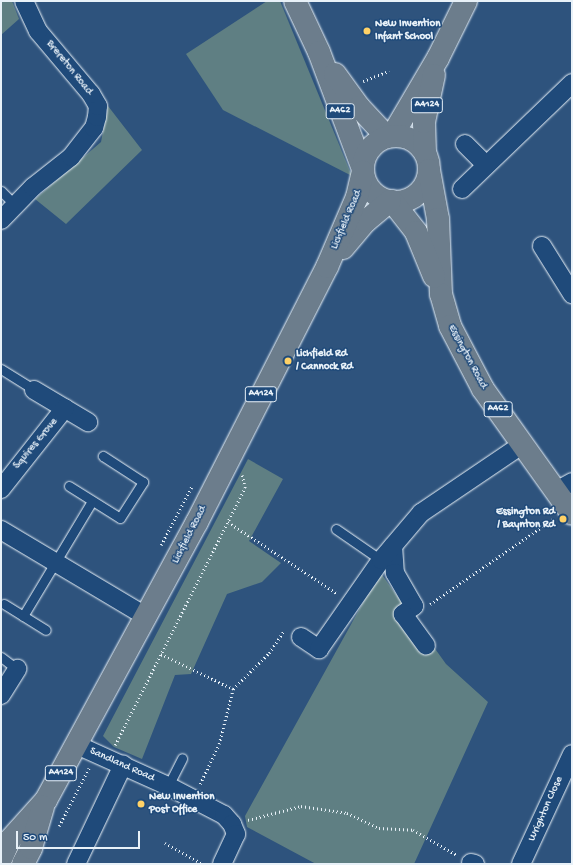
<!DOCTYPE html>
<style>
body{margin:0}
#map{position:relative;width:573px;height:865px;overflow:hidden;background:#2e537d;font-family:"Gochi Hand",sans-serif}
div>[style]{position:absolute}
.green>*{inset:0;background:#5f7f83}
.path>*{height:2.5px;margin-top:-1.25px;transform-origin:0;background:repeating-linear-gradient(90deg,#e8f1f8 0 1px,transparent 0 4px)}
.roads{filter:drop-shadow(0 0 1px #e8f1f8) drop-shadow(0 0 1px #e8f1f8)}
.service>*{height:9px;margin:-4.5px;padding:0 4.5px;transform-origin:4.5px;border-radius:4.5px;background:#1f4a7a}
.minor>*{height:18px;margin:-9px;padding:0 9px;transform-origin:9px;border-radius:9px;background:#1f4a7a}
.primary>*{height:22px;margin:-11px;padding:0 11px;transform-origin:11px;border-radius:11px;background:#6c7d8c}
.primary>.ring{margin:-11px;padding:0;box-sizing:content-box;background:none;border:22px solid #6c7d8c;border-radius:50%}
.dots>*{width:11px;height:11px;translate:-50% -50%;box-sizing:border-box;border:2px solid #1f4a7a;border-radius:50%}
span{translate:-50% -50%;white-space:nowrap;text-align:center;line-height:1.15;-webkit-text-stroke:3px #1f4a7a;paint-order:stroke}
.shield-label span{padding:1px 3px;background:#1f4a7a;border:1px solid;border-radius:3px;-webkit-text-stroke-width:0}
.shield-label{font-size:10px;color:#e8f1f8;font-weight:700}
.poi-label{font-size:11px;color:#e8f1f8;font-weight:700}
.left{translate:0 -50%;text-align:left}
.right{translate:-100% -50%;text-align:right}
.street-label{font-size:11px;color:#e8f1f8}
.frame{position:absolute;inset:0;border:2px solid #e8f1f8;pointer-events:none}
.scale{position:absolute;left:16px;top:831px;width:124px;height:18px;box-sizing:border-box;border:2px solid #e8f1f8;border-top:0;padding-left:5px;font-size:12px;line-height:14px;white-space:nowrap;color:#e8f1f8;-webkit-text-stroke:3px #1f4a7a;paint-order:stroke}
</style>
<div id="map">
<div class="green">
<i style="clip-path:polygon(1px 1px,12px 1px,19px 19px,1px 35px)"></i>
<i style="clip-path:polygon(267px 1px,280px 1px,352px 176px,223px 110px,186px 54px)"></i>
<i style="clip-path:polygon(108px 106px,142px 150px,66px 224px,35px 199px,101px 142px)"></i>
<i style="clip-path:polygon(248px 459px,283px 479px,249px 541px,281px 563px,262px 582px,227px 594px,191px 674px,175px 675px,142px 759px,114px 747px,103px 736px)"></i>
<i style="clip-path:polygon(380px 572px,446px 664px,488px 702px,414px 864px,316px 864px,247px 827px,245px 816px)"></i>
</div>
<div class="path">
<i style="left:363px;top:81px;width:28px;rotate:-21deg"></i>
<i style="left:228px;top:522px;width:131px;rotate:33.2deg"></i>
<i style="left:161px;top:545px;width:67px;rotate:-62.3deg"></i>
<i style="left:430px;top:604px;width:150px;rotate:-34.6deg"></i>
<i style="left:161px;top:654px;width:80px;rotate:25.9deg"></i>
<i style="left:115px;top:745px;width:288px;rotate:-63.2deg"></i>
<i style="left:245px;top:488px;width:13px;rotate:-103deg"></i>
<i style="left:200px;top:784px;width:44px;rotate:-64.6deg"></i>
<i style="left:219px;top:744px;width:57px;rotate:-75.7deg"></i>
<i style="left:233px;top:689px;width:51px;rotate:-45deg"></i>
<i style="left:269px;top:653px;width:27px;rotate:-56deg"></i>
<i style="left:248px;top:820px;width:55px;rotate:-14.8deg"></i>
<i style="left:301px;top:806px;width:47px;rotate:8.7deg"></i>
<i style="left:347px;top:813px;width:35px;rotate:25deg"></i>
<i style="left:379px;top:828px;width:34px;rotate:3deg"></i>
<i style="left:413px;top:830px;width:51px;rotate:29.6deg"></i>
<i style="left:59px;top:826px;width:65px;rotate:-62.7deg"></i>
<i style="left:165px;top:843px;width:43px;rotate:28.9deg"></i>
</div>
<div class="roads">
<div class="service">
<i style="left:1px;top:191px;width:20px;rotate:45deg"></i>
<i style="left:1px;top:369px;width:39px;rotate:32deg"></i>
<i style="left:69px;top:486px;width:60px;rotate:32.1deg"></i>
<i style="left:120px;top:518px;width:43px;rotate:-57.4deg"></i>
<i style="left:143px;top:482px;width:48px;rotate:-147deg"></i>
<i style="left:336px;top:529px;width:55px;rotate:34.6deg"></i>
<i style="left:4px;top:604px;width:49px;rotate:31.8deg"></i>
<i style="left:23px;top:616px;width:134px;rotate:-59deg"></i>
<i style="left:1px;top:657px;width:20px;rotate:37deg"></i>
<i style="left:168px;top:786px;width:31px;rotate:-63deg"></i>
</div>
<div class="minor">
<i style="left:465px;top:144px;width:30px;rotate:45deg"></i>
<i style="left:462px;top:189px;width:153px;rotate:-43.9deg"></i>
<i style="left:1px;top:220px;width:46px;rotate:-45.9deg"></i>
<i style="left:33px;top:187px;width:48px;rotate:-38.3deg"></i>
<i style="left:71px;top:157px;width:37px;rotate:-52deg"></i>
<i style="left:94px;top:128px;width:11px;rotate:-75deg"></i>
<i style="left:97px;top:117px;width:11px;rotate:-85deg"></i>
<i style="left:98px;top:106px;width:14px;rotate:-120deg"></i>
<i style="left:91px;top:94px;width:82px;rotate:-130.1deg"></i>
<i style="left:38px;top:31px;width:33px;rotate:-115deg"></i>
<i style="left:542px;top:246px;width:57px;rotate:58deg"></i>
<i style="left:34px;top:390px;width:63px;rotate:30.7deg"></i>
<i style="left:1px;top:489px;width:103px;rotate:-51.7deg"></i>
<i style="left:556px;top:491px;width:18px;rotate:-29deg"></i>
<i style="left:1px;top:530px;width:170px;rotate:30.8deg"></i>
<i style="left:393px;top:546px;width:27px;rotate:86deg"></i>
<i style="left:395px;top:573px;width:38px;rotate:60deg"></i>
<i style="left:414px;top:606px;width:14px;rotate:144deg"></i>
<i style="left:403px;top:614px;width:39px;rotate:54deg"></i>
<i style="left:301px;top:637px;width:22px;rotate:34deg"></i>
<i style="left:319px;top:649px;width:108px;rotate:-55.1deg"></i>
<i style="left:381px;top:560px;width:62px;rotate:-49.6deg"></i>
<i style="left:421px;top:513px;width:123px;rotate:-34.1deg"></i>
<i style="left:1px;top:695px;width:31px;rotate:-58deg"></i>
<i style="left:77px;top:745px;width:100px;rotate:24.3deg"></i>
<i style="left:168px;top:786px;width:63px;rotate:27.4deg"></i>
<i style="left:224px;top:815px;width:12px;rotate:48deg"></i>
<i style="left:232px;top:824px;width:11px;rotate:68deg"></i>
<i style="left:236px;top:834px;width:33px;rotate:115deg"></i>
<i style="left:471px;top:863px;width:4px;rotate:14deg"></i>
<i style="left:76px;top:864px;width:110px;rotate:-64.6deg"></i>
<i style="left:521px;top:864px;width:121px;rotate:-65.1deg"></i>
</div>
<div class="primary">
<i style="left:295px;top:1px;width:56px;rotate:64.8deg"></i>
<i style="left:319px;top:52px;width:125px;rotate:69.4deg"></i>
<i style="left:335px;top:74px;width:41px;rotate:54deg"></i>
<i style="left:359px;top:107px;width:41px;rotate:47deg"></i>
<i style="left:392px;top:136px;width:91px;rotate:-59.5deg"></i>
<i style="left:438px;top:58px;width:64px;rotate:-63.8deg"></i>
<i class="ring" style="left:363px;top:136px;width:44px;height:44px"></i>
<i style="left:425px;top:152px;width:30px;rotate:-92deg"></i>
<i style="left:424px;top:122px;width:48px;rotate:-78deg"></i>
<i style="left:429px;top:170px;width:50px;rotate:79.6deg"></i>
<i style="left:438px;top:219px;width:75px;rotate:87.7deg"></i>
<i style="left:441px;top:294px;width:33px;rotate:74deg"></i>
<i style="left:450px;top:326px;width:71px;rotate:62.4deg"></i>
<i style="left:483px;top:389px;width:153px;rotate:54.5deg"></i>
<i style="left:392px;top:201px;width:39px;rotate:52deg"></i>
<i style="left:416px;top:232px;width:48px;rotate:67.8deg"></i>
<i style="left:343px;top:248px;width:35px;rotate:-50deg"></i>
<i style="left:366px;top:221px;width:31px;rotate:-40deg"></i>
<i style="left:1px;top:859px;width:20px;rotate:-66deg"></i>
<i style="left:9px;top:841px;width:55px;rotate:-47.9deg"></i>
<i style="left:46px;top:800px;width:316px;rotate:-61.5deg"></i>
<i style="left:197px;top:522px;width:286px;rotate:-63deg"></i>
<i style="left:327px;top:267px;width:76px;rotate:-66.8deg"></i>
<i style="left:357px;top:197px;width:26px;rotate:-77deg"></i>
<i style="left:23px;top:864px;width:18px;rotate:-63deg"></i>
<i style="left:31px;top:848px;width:43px;rotate:-73.7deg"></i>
</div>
</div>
<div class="dots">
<i style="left:367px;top:31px;background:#ffd166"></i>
<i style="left:288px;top:361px;background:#ffd166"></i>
<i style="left:563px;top:519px;background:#ffd166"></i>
<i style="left:141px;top:804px;background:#ffd166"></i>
</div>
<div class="shield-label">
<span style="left:427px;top:105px">A4124</span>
<span style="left:340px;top:111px">A462</span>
<span style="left:261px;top:394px">A4124</span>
<span style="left:498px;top:409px">A462</span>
<span style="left:61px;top:773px">A4124</span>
</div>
<div class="poi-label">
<span class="left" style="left:375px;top:31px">New Invention<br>Infant School</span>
<span class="left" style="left:296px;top:361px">Lichfield Rd<br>/ Cannock Rd</span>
<span class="right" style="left:555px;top:519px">Essington Rd<br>/ Baynton Rd</span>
<span class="left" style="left:149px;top:804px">New Invention<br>Post Office</span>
</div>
<div class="street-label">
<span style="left:69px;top:68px;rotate:51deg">Brereton Road</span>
<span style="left:347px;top:220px;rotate:-67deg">Lichfield Road</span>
<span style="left:467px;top:357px;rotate:62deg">Essington Road</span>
<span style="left:36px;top:444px;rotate:-50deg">Squires Grove</span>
<span style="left:190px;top:535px;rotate:-63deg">Lichfield Road</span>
<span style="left:122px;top:765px;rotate:24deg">Sandland Road</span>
<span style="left:546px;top:809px;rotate:-66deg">Wrighton Close</span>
</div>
<div class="frame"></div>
<div class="scale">50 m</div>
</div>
